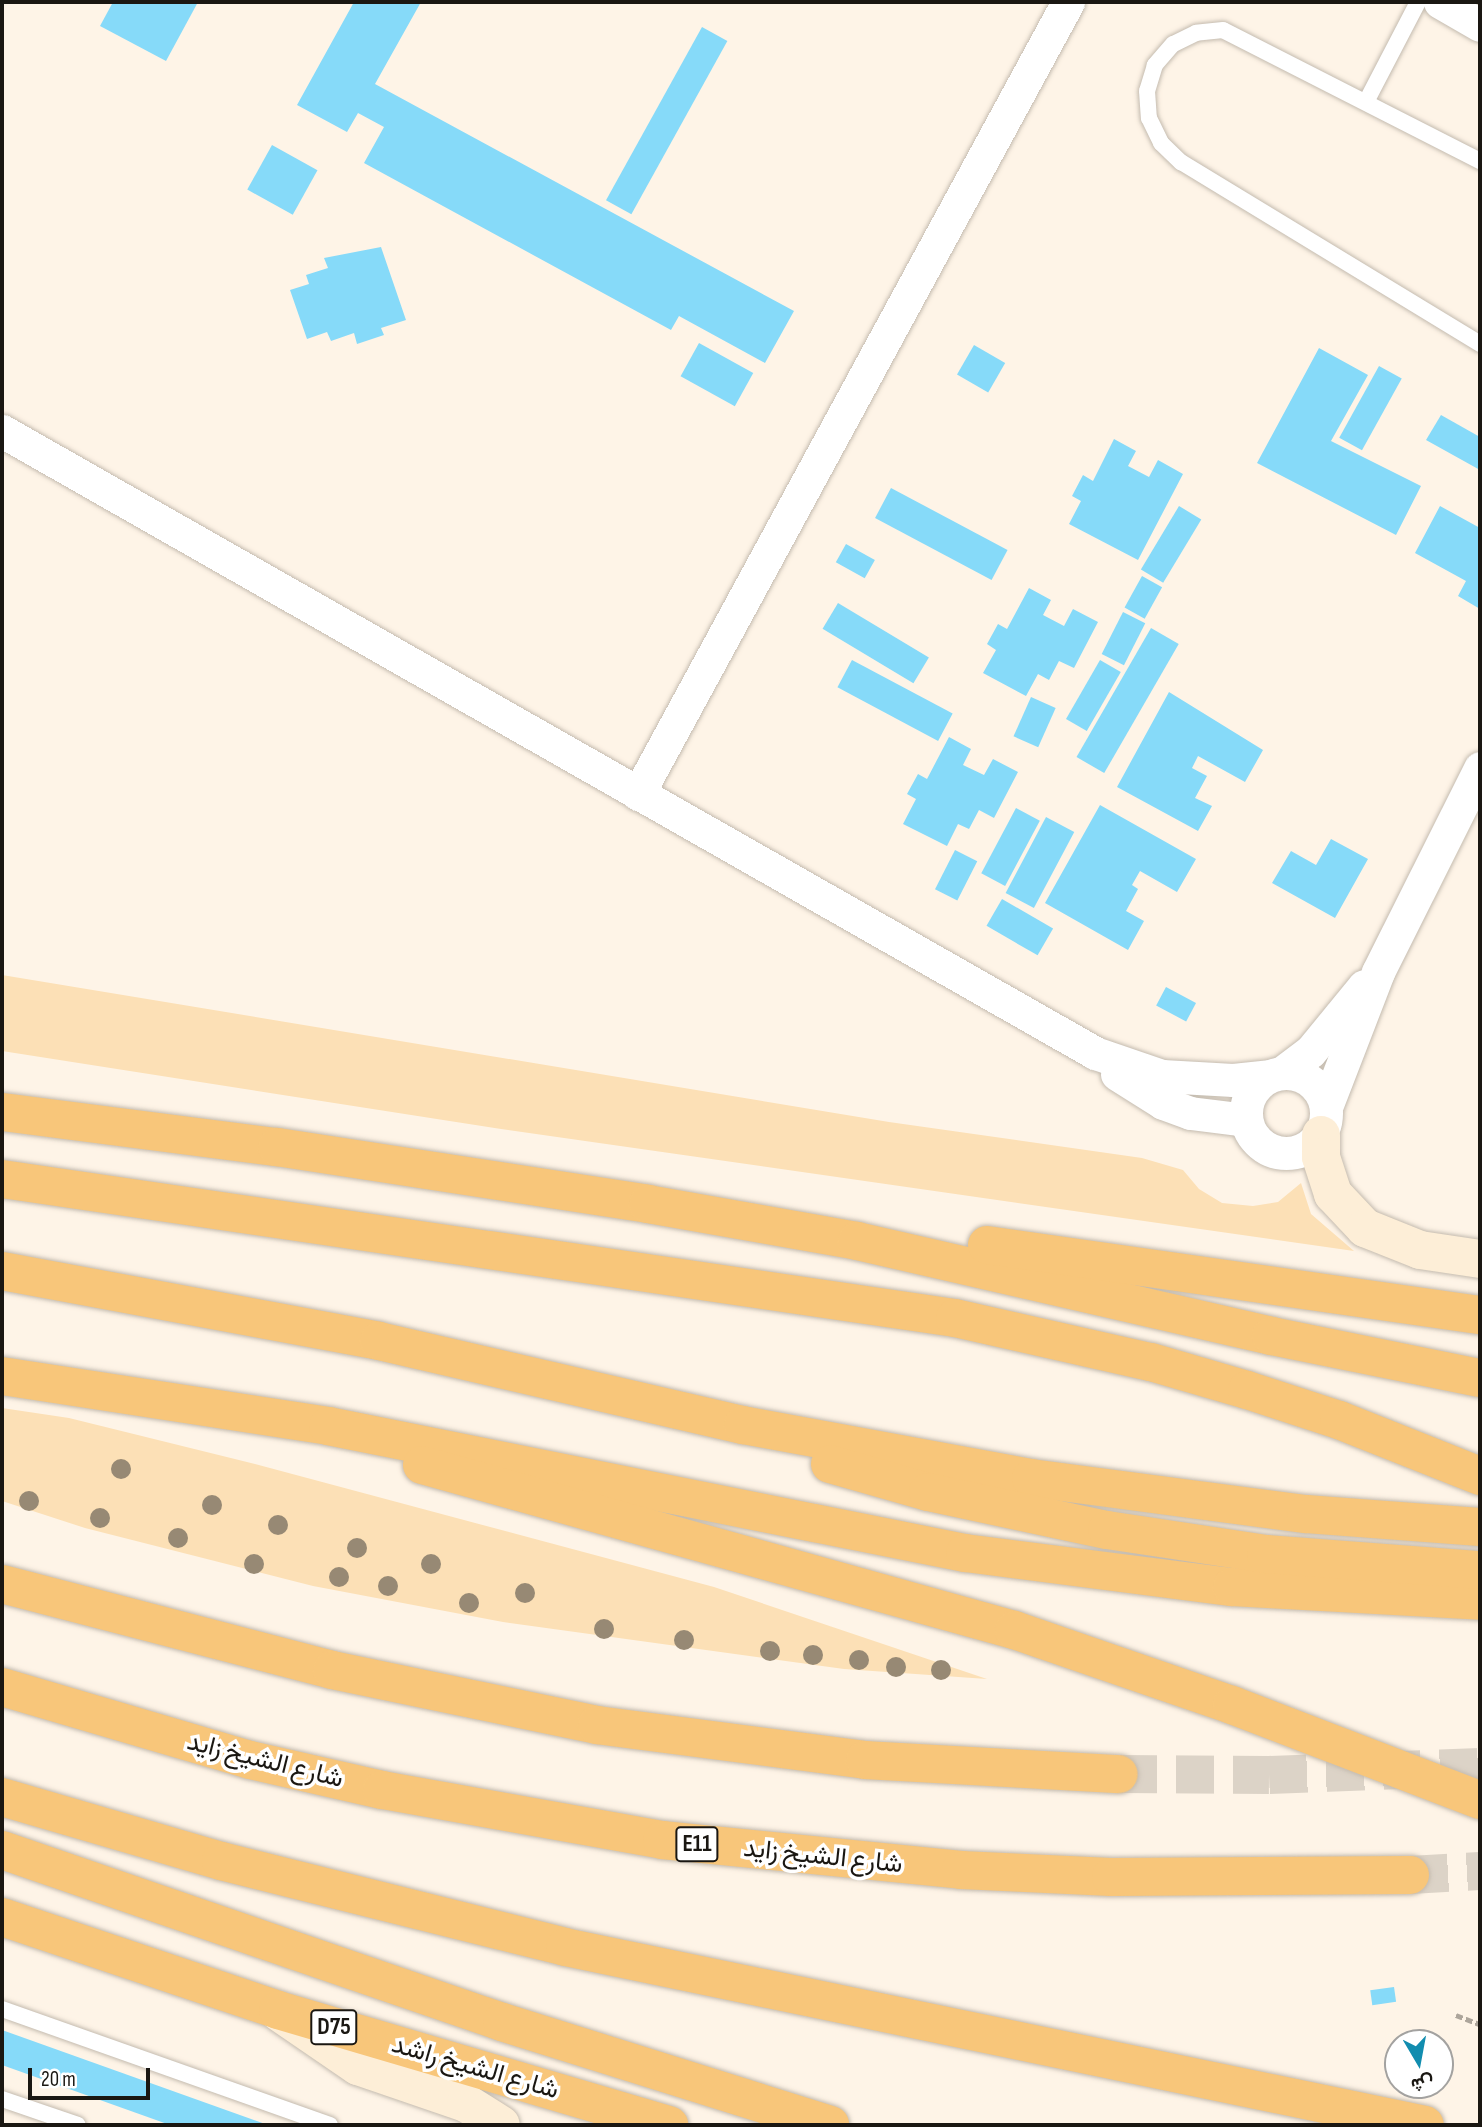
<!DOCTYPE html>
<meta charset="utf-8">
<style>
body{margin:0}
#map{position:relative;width:1482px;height:2127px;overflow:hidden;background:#fef4e7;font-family:"Sofia Sans Condensed",Vazirmatn,sans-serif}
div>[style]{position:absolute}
.green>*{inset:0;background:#fce0b6}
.building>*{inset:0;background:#86daf9;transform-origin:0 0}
.highway-tunnel>*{height:38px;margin-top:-19px;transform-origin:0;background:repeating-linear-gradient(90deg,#dcd3c7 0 38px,transparent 0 57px)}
.path>*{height:4.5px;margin-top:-2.25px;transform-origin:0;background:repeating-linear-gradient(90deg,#ada59b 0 7px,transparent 0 10.5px)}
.roads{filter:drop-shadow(0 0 2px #c4bbaf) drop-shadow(0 0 2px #c4bbaf)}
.lane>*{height:16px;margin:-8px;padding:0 8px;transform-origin:8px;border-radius:8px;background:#fff}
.street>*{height:33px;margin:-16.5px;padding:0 16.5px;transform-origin:16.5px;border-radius:16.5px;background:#fff}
.street>.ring{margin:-16.5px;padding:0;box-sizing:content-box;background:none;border:33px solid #fff;border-radius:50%}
.secondary>*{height:38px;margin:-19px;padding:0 19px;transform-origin:19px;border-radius:19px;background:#fdeed7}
.highway>*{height:38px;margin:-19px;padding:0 19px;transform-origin:19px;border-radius:19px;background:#f8c67a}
.trees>*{width:20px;height:20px;margin:-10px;border-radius:50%;background:#978974}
span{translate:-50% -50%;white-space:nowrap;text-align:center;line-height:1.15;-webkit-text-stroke:7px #fff;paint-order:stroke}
.shield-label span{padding:2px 5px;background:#fff;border:2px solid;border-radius:5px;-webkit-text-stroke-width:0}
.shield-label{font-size:24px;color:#1a1712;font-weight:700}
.street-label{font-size:26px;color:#1a1712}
.frame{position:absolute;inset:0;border:4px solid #1a1712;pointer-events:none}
.north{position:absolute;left:1384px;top:2029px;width:70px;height:70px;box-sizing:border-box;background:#fff;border:2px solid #a3a2a0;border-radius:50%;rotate:170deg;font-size:19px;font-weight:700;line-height:28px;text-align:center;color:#1a1712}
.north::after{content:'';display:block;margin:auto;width:24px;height:32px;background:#128daf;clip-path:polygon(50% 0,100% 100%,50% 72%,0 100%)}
.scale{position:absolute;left:28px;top:2068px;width:122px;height:32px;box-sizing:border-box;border:4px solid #1a1712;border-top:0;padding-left:9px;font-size:21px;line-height:24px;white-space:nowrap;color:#1a1712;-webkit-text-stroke:5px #fff;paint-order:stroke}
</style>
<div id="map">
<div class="green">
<i style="clip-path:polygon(2px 975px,889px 1122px,1142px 1158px,1183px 1170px,1199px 1189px,1222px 1203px,1253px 1206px,1278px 1202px,1301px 1183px,1311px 1214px,1354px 1251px,501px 1129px,2px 1051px)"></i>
<i style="clip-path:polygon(2px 1408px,69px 1418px,255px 1464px,714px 1587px,987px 1679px,844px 1669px,503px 1622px,313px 1586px,85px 1528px,2px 1501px)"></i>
</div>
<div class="building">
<i style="clip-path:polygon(113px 2px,198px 2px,166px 61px,100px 26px)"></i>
<i style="clip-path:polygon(354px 2px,421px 2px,375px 84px,794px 311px,765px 363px,679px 316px,671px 330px,364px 163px,384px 127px,358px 113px,347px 132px,297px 105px)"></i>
<i style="left:702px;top:27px;width:29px;height:198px;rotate:29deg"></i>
<i style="left:272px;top:145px;width:52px;height:51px;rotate:29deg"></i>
<i style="clip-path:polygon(381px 247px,406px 320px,381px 328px,384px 335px,357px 344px,354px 333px,331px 341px,327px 332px,307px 339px,290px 290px,309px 284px,306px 275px,328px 268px,324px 258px)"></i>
<i style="left:699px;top:343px;width:62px;height:38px;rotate:29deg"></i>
<i style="left:974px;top:345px;width:36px;height:34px;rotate:30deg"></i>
<i style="clip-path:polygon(1319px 348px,1368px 375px,1331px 441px,1421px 486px,1396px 535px,1257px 463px)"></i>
<i style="left:1379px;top:366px;width:26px;height:82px;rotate:29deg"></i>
<i style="clip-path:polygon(1441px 415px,1480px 437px,1480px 470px,1426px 440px)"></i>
<i style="clip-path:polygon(1114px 439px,1136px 451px,1128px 466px,1149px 477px,1158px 460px,1183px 474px,1138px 560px,1069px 524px,1081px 501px,1072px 496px,1083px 475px,1093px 481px)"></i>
<i style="left:891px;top:488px;width:132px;height:34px;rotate:28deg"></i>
<i style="left:1179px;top:506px;width:26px;height:74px;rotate:31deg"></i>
<i style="clip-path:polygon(1440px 506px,1480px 528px,1480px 609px,1458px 596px,1466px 581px,1415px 553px)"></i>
<i style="left:846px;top:544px;width:33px;height:21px;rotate:29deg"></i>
<i style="left:1142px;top:576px;width:23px;height:36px;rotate:29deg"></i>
<i style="clip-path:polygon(1029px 588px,1051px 600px,1043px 615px,1064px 626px,1073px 609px,1098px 622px,1074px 668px,1059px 661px,1049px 680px,1038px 674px,1026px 696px,983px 673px,996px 650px,987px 644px,998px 624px,1007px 629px)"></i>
<i style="left:838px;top:603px;width:106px;height:30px;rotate:31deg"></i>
<i style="left:1123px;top:612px;width:25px;height:47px;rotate:27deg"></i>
<i style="left:1151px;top:628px;width:32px;height:149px;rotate:30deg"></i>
<i style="left:852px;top:660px;width:114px;height:31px;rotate:28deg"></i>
<i style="left:1100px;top:660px;width:24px;height:68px;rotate:30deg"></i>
<i style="clip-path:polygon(1169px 692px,1263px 750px,1245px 782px,1198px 756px,1192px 768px,1207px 776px,1195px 798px,1212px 806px,1198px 831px,1117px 787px)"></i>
<i style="left:1031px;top:697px;width:27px;height:43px;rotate:24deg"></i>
<i style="clip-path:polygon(949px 737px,971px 749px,963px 765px,984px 775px,993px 759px,1018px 772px,994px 818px,979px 810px,969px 829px,958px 824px,947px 846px,903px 824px,916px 799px,907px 794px,918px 774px,927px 779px)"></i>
<i style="clip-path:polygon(1100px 805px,1196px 859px,1177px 892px,1140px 871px,1132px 885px,1138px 889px,1126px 911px,1144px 921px,1128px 950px,1045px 903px)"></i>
<i style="left:1016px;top:808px;width:27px;height:74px;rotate:28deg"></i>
<i style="left:1046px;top:817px;width:32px;height:86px;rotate:28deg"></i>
<i style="clip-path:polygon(1331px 839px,1368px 859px,1335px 918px,1272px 883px,1291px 851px,1316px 865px)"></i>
<i style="left:955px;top:850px;width:25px;height:44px;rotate:27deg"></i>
<i style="left:1002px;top:899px;width:59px;height:31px;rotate:30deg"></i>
<i style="left:1166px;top:987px;width:34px;height:21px;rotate:28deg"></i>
<i style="left:1394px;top:1987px;width:15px;height:24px;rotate:82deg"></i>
<i style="clip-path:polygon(2px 2030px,268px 2125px,170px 2125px,2px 2065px)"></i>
</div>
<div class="highway-tunnel">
<i style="left:1119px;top:1774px;width:150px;rotate:0.4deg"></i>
<i style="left:1269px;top:1775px;width:211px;rotate:-2.2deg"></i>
<i style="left:1410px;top:1875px;width:70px;rotate:-3.3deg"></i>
</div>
<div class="path">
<i style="left:1456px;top:2015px;width:26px;rotate:21deg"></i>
</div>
<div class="roads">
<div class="lane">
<i style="left:1366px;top:102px;width:113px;rotate:-62.5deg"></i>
<i style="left:1480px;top:161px;width:288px;rotate:-153deg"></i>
<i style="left:1223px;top:30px;width:27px;rotate:174deg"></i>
<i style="left:1196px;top:33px;width:25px;rotate:154deg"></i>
<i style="left:1173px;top:44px;width:28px;rotate:131deg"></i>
<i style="left:1155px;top:65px;width:27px;rotate:107deg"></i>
<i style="left:1147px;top:91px;width:27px;rotate:86deg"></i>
<i style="left:1149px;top:118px;width:28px;rotate:64deg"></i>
<i style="left:1161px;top:143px;width:28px;rotate:44deg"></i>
<i style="left:1181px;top:162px;width:350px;rotate:31.3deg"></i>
<i style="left:2px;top:2009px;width:348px;rotate:19.5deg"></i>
<i style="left:2px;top:2099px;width:80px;rotate:18.9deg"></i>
</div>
<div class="street">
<i style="left:1440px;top:2px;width:46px;rotate:29.9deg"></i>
<i style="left:2px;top:431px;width:1258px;rotate:29.64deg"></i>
<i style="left:1095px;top:1053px;width:71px;rotate:18.9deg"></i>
<i style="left:1162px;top:1076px;width:71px;rotate:3.2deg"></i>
<i style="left:1233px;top:1080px;width:36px;rotate:-6deg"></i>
<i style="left:638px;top:794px;width:901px;rotate:-61.5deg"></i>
<i style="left:1283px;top:1072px;width:34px;rotate:-37deg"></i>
<i style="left:1310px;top:1052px;width:85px;rotate:-50.7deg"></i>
<i class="ring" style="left:1246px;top:1073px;width:47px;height:47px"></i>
<i style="left:1117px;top:1074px;width:54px;rotate:32.2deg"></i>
<i style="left:1163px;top:1103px;width:29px;rotate:20deg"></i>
<i style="left:1190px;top:1113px;width:56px;rotate:7.1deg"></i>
<i style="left:1326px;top:1107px;width:145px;rotate:-68.9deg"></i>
<i style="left:1378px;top:972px;width:228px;rotate:-63.4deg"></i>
</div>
<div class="secondary">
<i style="left:1321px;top:1135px;width:22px;rotate:90deg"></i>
<i style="left:1321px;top:1157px;width:39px;rotate:72deg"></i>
<i style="left:1333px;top:1194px;width:47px;rotate:46.7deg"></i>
<i style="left:1365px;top:1228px;width:59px;rotate:21.8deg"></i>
<i style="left:1420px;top:1250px;width:61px;rotate:8.5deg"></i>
<i style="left:279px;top:2012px;width:96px;rotate:34.4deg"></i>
<i style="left:358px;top:2066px;width:114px;rotate:18.9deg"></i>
<i style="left:466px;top:2103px;width:41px;rotate:32.2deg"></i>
</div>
<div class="highway">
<i style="left:2px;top:1112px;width:277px;rotate:7.3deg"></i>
<i style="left:277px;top:1147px;width:375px;rotate:8.7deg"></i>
<i style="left:648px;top:1204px;width:212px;rotate:10deg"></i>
<i style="left:857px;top:1241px;width:425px;rotate:12.9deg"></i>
<i style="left:1271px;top:1336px;width:213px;rotate:11.4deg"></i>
<i style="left:2px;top:1179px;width:963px;rotate:8.3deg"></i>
<i style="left:955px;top:1318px;width:201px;rotate:12.7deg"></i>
<i style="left:1151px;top:1362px;width:100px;rotate:16.3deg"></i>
<i style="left:1247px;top:1390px;width:97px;rotate:18.1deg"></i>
<i style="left:1339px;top:1420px;width:152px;rotate:21.7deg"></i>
<i style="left:987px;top:1245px;width:498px;rotate:8.1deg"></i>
<i style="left:2px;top:1271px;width:383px;rotate:10.5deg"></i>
<i style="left:379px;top:1341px;width:374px;rotate:13deg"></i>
<i style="left:743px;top:1425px;width:293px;rotate:10.4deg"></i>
<i style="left:1031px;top:1478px;width:277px;rotate:7.5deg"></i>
<i style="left:1306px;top:1514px;width:174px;rotate:4.3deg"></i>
<i style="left:2px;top:1376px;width:330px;rotate:8.7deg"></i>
<i style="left:328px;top:1426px;width:650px;rotate:11.28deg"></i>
<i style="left:965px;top:1553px;width:269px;rotate:7.3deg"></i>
<i style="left:1232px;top:1587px;width:248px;rotate:3.2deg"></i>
<i style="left:830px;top:1464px;width:102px;rotate:15.9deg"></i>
<i style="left:928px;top:1492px;width:183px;rotate:12deg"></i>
<i style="left:1107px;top:1530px;width:161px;rotate:8.6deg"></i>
<i style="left:1266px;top:1554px;width:215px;rotate:4.3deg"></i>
<i style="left:422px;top:1465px;width:615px;rotate:15.57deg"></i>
<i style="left:1014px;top:1630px;width:231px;rotate:19deg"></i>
<i style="left:1232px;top:1705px;width:266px;rotate:21deg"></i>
<i style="left:2px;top:1584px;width:341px;rotate:14.6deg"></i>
<i style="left:332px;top:1670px;width:271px;rotate:11.7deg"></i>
<i style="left:597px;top:1725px;width:270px;rotate:7.4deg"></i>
<i style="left:865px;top:1760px;width:254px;rotate:3.2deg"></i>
<i style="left:2px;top:1687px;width:259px;rotate:16.4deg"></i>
<i style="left:250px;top:1760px;width:135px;rotate:12.8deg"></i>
<i style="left:382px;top:1790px;width:284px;rotate:10.1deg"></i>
<i style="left:662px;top:1840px;width:301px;rotate:5.7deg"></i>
<i style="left:961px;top:1870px;width:150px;rotate:2.7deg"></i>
<i style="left:1111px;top:1877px;width:299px;rotate:-0.4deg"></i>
<i style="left:2px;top:1797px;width:228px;rotate:16.3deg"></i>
<i style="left:221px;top:1861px;width:355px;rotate:14deg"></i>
<i style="left:565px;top:1947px;width:878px;rotate:11.69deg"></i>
<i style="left:2px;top:1850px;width:529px;rotate:18.98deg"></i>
<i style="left:502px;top:2022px;width:344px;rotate:17.4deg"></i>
<i style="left:2px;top:1917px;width:291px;rotate:18.6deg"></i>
<i style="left:278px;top:2010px;width:408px;rotate:16.4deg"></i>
</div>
</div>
<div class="trees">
<i style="left:121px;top:1469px"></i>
<i style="left:29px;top:1501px"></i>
<i style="left:212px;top:1505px"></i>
<i style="left:100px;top:1518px"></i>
<i style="left:278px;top:1525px"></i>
<i style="left:178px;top:1538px"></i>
<i style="left:357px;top:1548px"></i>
<i style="left:254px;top:1564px"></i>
<i style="left:431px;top:1564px"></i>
<i style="left:339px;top:1577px"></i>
<i style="left:388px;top:1586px"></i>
<i style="left:525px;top:1593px"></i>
<i style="left:469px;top:1603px"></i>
<i style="left:604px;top:1629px"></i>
<i style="left:684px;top:1640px"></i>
<i style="left:770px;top:1651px"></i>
<i style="left:813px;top:1655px"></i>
<i style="left:859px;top:1660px"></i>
<i style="left:896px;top:1667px"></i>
<i style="left:941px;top:1670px"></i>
</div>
<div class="shield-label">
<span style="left:697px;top:1844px">E11</span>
<span style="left:334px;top:2027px">D75</span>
</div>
<div class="street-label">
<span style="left:265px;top:1761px;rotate:14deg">شارع الشيخ زايد</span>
<span style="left:823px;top:1857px;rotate:6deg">شارع الشيخ زايد</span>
<span style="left:475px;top:2068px;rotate:16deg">شارع الشيخ راشد</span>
</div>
<div class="frame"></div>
<div class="north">ش</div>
<div class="scale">20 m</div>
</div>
